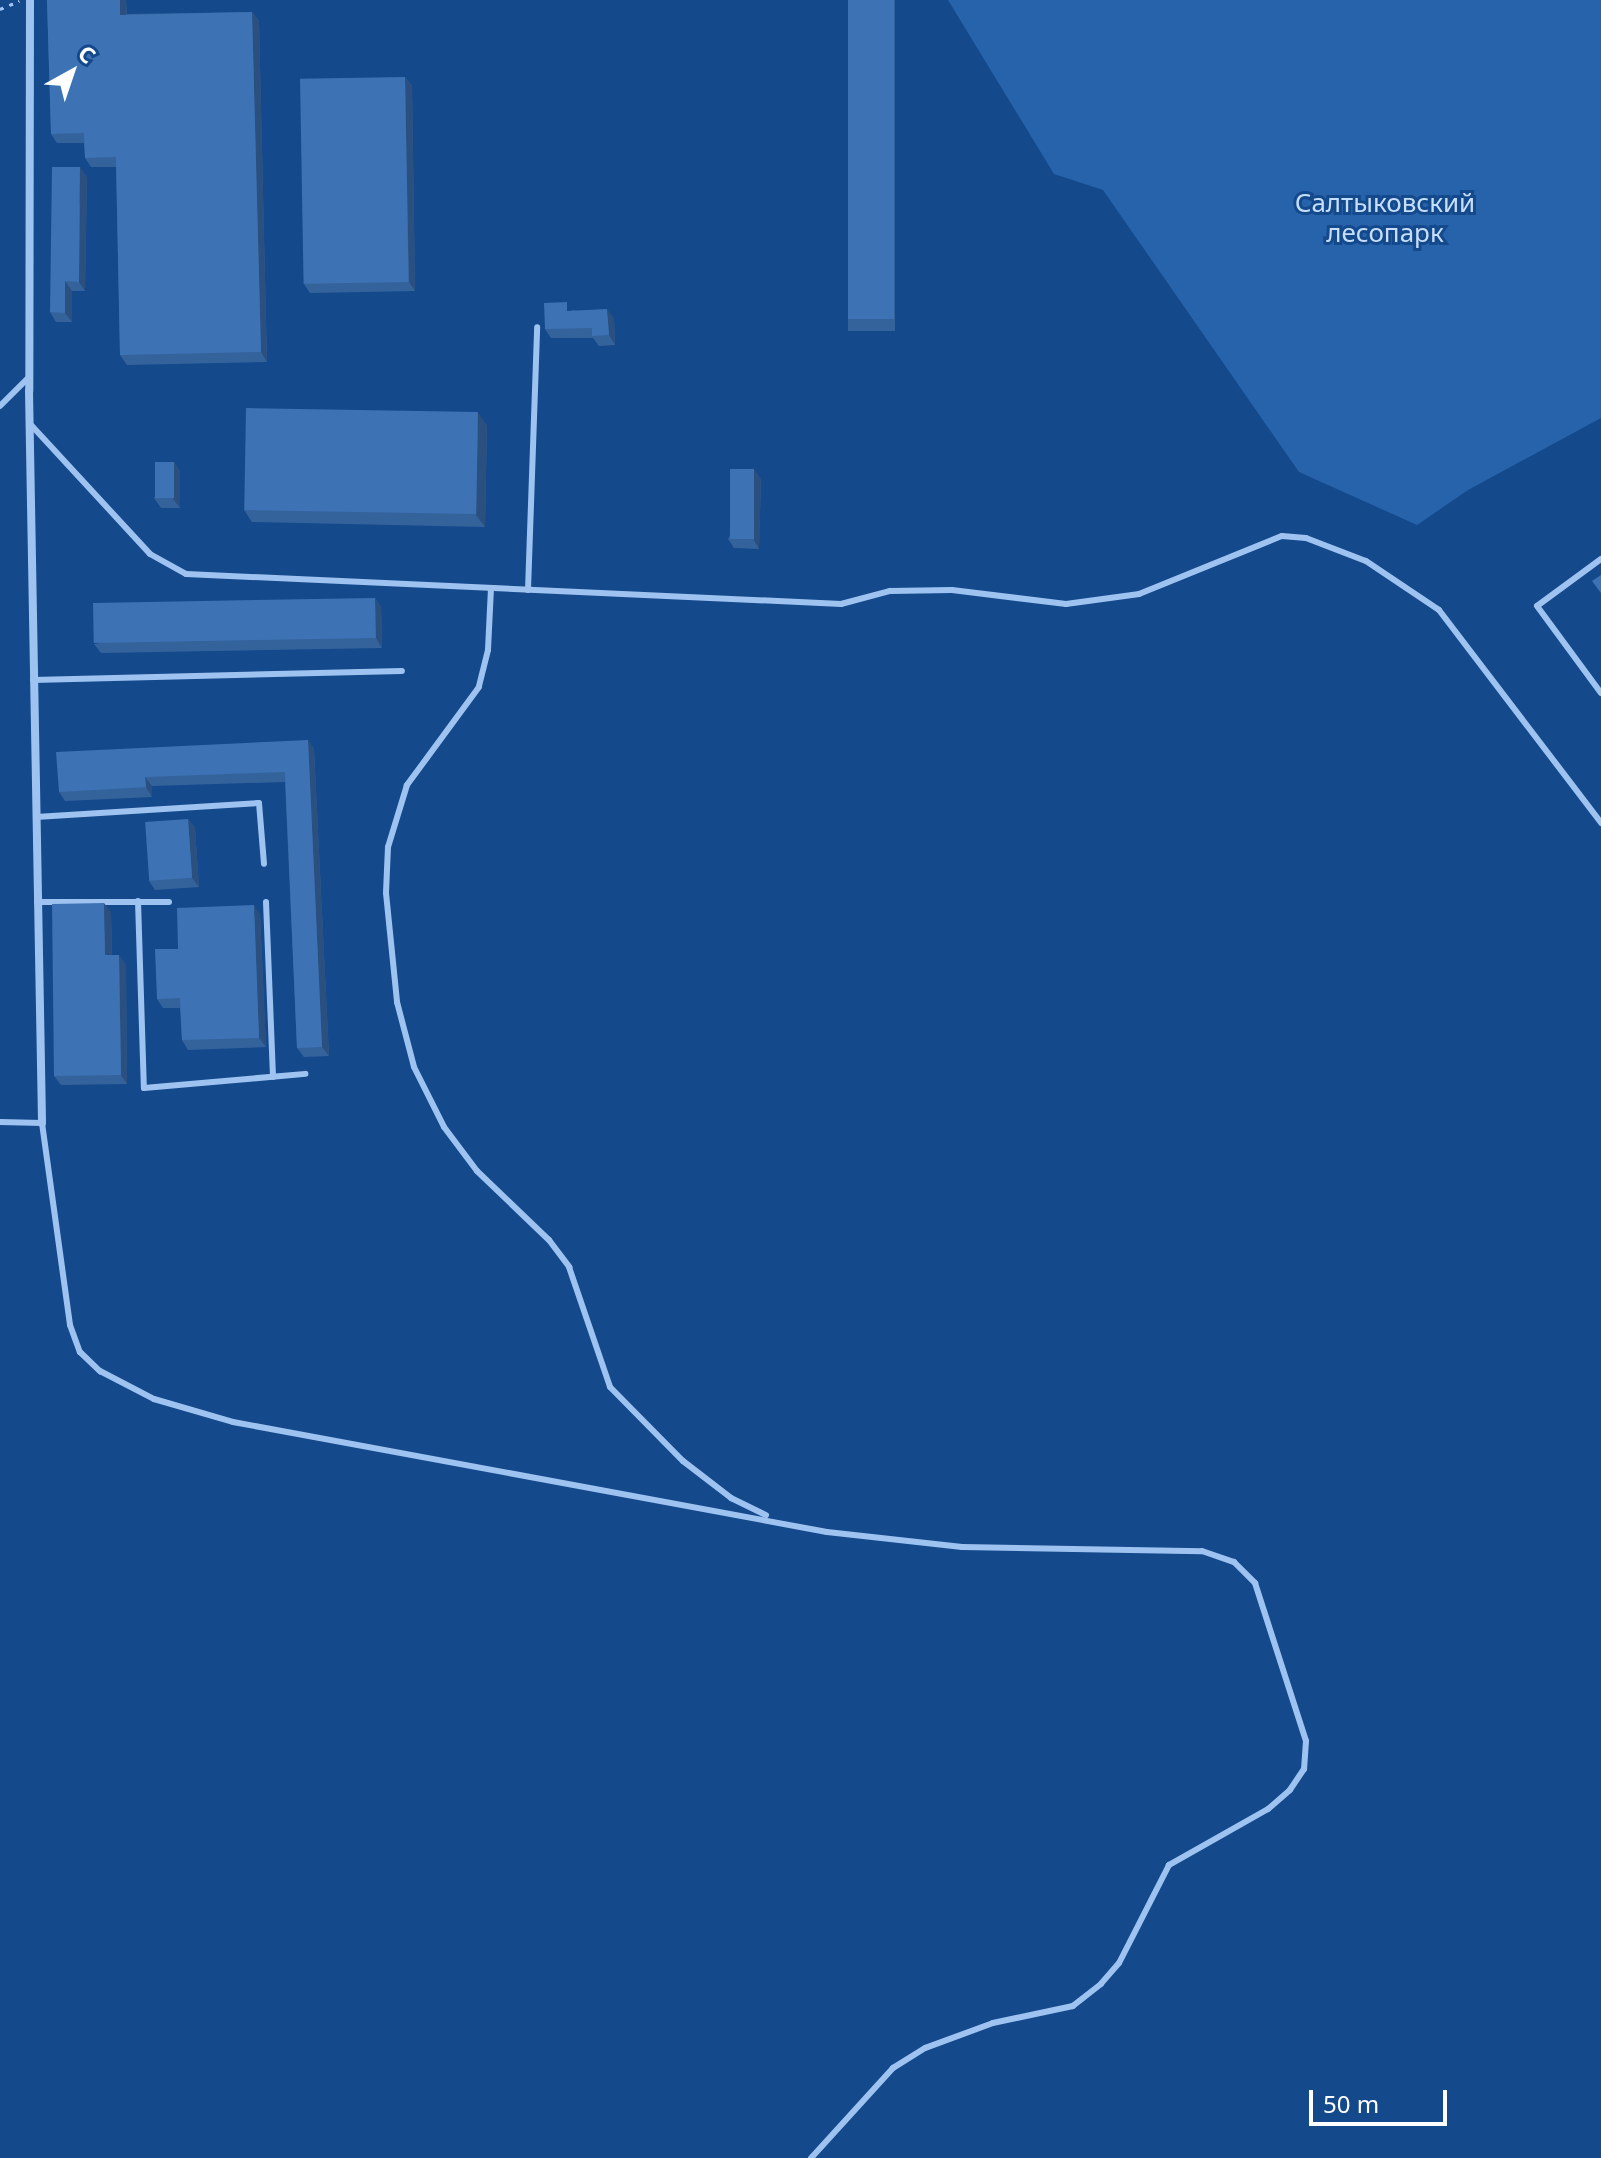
<!DOCTYPE html>
<meta charset="utf-8">
<style>
body{margin:0}
#map{position:relative;width:1601px;height:2158px;overflow:hidden;background:#14498c;font-family:"Noto Sans",sans-serif}
div>[style]{position:absolute}
.green>*{inset:0;background:#2763ab}
.path>*{height:3px;margin-top:-1.5px;transform-origin:0;background:repeating-linear-gradient(90deg,#9ec3f0 0 4px,transparent 0 10px)}
.service>*{height:6px;margin:-3px;padding:0 3px;transform-origin:3px;border-radius:3px;background:#9ec3f0}
.minor>*{height:8px;margin:-4px;padding:0 4px;transform-origin:4px;border-radius:4px;background:#9ec3f0}
.wall>*{inset:0;background:#34639c;transform-origin:0 0}
.shaded-wall>*{inset:0;background:#2b507f}
.building>*{inset:0;background:#3d73b5;transform-origin:0 0}
span{translate:-50% -50%;white-space:nowrap;text-align:center;line-height:1.15;-webkit-text-stroke:6px #14498c;paint-order:stroke}
.park-label{font-size:26px;color:#c4defb}
.north{position:absolute;left:32px;top:32px;width:80px;height:80px;-webkit-text-stroke:6px #14498c;paint-order:stroke;rotate:40deg;font-size:22px;font-weight:700;line-height:32px;text-align:center;color:#fff}
.north::after{content:'';display:block;margin:auto;width:28px;height:36px;background:#fff;clip-path:polygon(50% 0,100% 100%,50% 72%,0 100%)}
.scale{position:absolute;left:1309px;top:2090px;width:138px;height:36px;box-sizing:border-box;border:4px solid #fff;border-top:0;padding-left:10px;font-size:24px;line-height:28px;white-space:nowrap;color:#fff;-webkit-text-stroke:6px #14498c;paint-order:stroke}
</style>
<div id="map">
<div class="green">
<i style="clip-path:polygon(948px 0,1601px 0,1601px 418px,1468px 490px,1417px 525px,1299px 472px,1103px 190px,1054px 174px)"></i>
</div>
<div class="path">
<i style="left:0;top:9px;width:21px;rotate:-23deg"></i>
</div>
<div class="service">
<i style="left:0;top:406px;width:41px;rotate:-45deg"></i>
<i style="left:32px;top:426px;width:174px;rotate:47.3deg"></i>
<i style="left:150px;top:554px;width:41px;rotate:29.1deg"></i>
<i style="left:186px;top:574px;width:656px;rotate:2.62deg"></i>
<i style="left:841px;top:604px;width:51px;rotate:-14.9deg"></i>
<i style="left:890px;top:591px;width:62px;rotate:-0.9deg"></i>
<i style="left:952px;top:590px;width:115px;rotate:7deg"></i>
<i style="left:1066px;top:604px;width:74px;rotate:-7.8deg"></i>
<i style="left:1139px;top:594px;width:154px;rotate:-22.1deg"></i>
<i style="left:1282px;top:536px;width:24px;rotate:5deg"></i>
<i style="left:1306px;top:538px;width:64px;rotate:21deg"></i>
<i style="left:1366px;top:561px;width:88px;rotate:33.9deg"></i>
<i style="left:1439px;top:610px;width:268px;rotate:52.7deg"></i>
<i style="left:1601px;top:559px;width:79px;rotate:143.7deg"></i>
<i style="left:1537px;top:606px;width:108px;rotate:53.7deg"></i>
<i style="left:491px;top:588px;width:62px;rotate:92.8deg"></i>
<i style="left:488px;top:650px;width:38px;rotate:104deg"></i>
<i style="left:479px;top:687px;width:122px;rotate:126.3deg"></i>
<i style="left:407px;top:785px;width:65px;rotate:107deg"></i>
<i style="left:388px;top:847px;width:46px;rotate:92.5deg"></i>
<i style="left:386px;top:893px;width:110px;rotate:84.2deg"></i>
<i style="left:397px;top:1002px;width:67px;rotate:75.3deg"></i>
<i style="left:414px;top:1067px;width:67px;rotate:63.4deg"></i>
<i style="left:444px;top:1127px;width:55px;rotate:53.1deg"></i>
<i style="left:477px;top:1171px;width:100px;rotate:43.8deg"></i>
<i style="left:549px;top:1240px;width:34px;rotate:53deg"></i>
<i style="left:569px;top:1267px;width:127px;rotate:71.1deg"></i>
<i style="left:610px;top:1387px;width:104px;rotate:45.4deg"></i>
<i style="left:683px;top:1461px;width:61px;rotate:37.6deg"></i>
<i style="left:731px;top:1498px;width:39px;rotate:26deg"></i>
<i style="left:528px;top:590px;width:263px;rotate:-88deg"></i>
<i style="left:33px;top:680px;width:369px;rotate:-1.4deg"></i>
<i style="left:36px;top:817px;width:223px;rotate:-3.6deg"></i>
<i style="left:259px;top:803px;width:61px;rotate:85.3deg"></i>
<i style="left:138px;top:901px;width:187px;rotate:88.2deg"></i>
<i style="left:144px;top:1088px;width:162px;rotate:-5deg"></i>
<i style="left:37px;top:902px;width:132px"></i>
<i style="left:266px;top:902px;width:175px;rotate:87.7deg"></i>
<i style="left:0;top:1122px;width:42px;rotate:1.4deg"></i>
<i style="left:42px;top:1123px;width:204px;rotate:82.1deg"></i>
<i style="left:70px;top:1325px;width:29px;rotate:70deg"></i>
<i style="left:80px;top:1352px;width:28px;rotate:44deg"></i>
<i style="left:100px;top:1371px;width:61px;rotate:27.4deg"></i>
<i style="left:154px;top:1399px;width:82px;rotate:16.2deg"></i>
<i style="left:233px;top:1422px;width:604px;rotate:10.49deg"></i>
<i style="left:827px;top:1532px;width:136px;rotate:6.3deg"></i>
<i style="left:962px;top:1547px;width:240px;rotate:1deg"></i>
<i style="left:1202px;top:1551px;width:34px;rotate:19deg"></i>
<i style="left:1234px;top:1562px;width:30px;rotate:45deg"></i>
<i style="left:1255px;top:1583px;width:166px;rotate:72.1deg"></i>
<i style="left:1306px;top:1741px;width:28px;rotate:94deg"></i>
<i style="left:1304px;top:1769px;width:25px;rotate:124deg"></i>
<i style="left:1290px;top:1790px;width:29px;rotate:139deg"></i>
<i style="left:1268px;top:1809px;width:114px;rotate:150.5deg"></i>
<i style="left:1169px;top:1865px;width:110px;rotate:117deg"></i>
<i style="left:1119px;top:1963px;width:28px;rotate:131deg"></i>
<i style="left:1101px;top:1984px;width:36px;rotate:142deg"></i>
<i style="left:1073px;top:2006px;width:82px;rotate:168deg"></i>
<i style="left:993px;top:2023px;width:72px;rotate:159.8deg"></i>
<i style="left:925px;top:2048px;width:38px;rotate:148deg"></i>
<i style="left:893px;top:2068px;width:122px;rotate:132.3deg"></i>
</div>
<div class="minor">
<i style="left:30px;top:0;width:391px;rotate:90.1deg"></i>
<i style="left:29px;top:391px;width:732px;rotate:88.98deg"></i>
</div>
<div class="wall">
<i style="clip-path:polygon(47px 0,126px 0,127px 14px,252px 12px,259px 21px,267px 362px,127px 365px,120px 355px,116px 167px,91px 167px,85px 158px,84px 143px,57px 143px,51px 134px)"></i>
<i style="left:848px;top:0;width:47px;height:331px"></i>
<i style="clip-path:polygon(405px 77px,412px 86px,415px 291px,310px 293px,304px 284px)"></i>
<i style="clip-path:polygon(87px 177px,85px 291px,72px 291px,72px 322px,56px 322px,50px 312px)"></i>
<i style="clip-path:polygon(573px 310px,614px 318px,615px 345px,599px 346px,593px 338px,551px 338px,545px 329px)"></i>
<i style="clip-path:polygon(487px 425px,485px 527px,252px 522px,244px 510px)"></i>
<i style="clip-path:polygon(174px 462px,180px 471px,180px 508px,161px 508px,154px 498px)"></i>
<i style="clip-path:polygon(761px 479px,759px 549px,734px 548px,728px 539px)"></i>
<i style="clip-path:polygon(375px 598px,381px 607px,382px 648px,101px 653px,94px 644px)"></i>
<i style="clip-path:polygon(308px 740px,314px 749px,329px 1056px,304px 1057px,297px 1048px,285px 782px,152px 786px,152px 797px,65px 801px,59px 792px)"></i>
<i style="clip-path:polygon(188px 819px,195px 828px,199px 887px,155px 890px,149px 881px)"></i>
<i style="clip-path:polygon(111px 912px,112px 955px,119px 955px,126px 965px,127px 1084px,61px 1085px,54px 1076px)"></i>
<i style="clip-path:polygon(260px 914px,266px 1047px,188px 1050px,182px 1040px,180px 1008px,163px 1008px,157px 999px,178px 949px)"></i>
</div>
<div class="shaded-wall">
<i style="clip-path:polygon(120px 0,126px 0,127px 24px,120px 15px)"></i>
<i style="clip-path:polygon(252px 12px,259px 21px,267px 362px,261px 352px)"></i>
<i style="clip-path:polygon(405px 77px,412px 86px,415px 291px,409px 282px)"></i>
<i style="clip-path:polygon(80px 167px,87px 177px,85px 291px,79px 282px)"></i>
<i style="clip-path:polygon(65px 281px,72px 291px,72px 322px,65px 313px)"></i>
<i style="clip-path:polygon(607px 309px,614px 318px,615px 345px,609px 335px)"></i>
<i style="clip-path:polygon(478px 413px,487px 425px,485px 527px,476px 515px)"></i>
<i style="clip-path:polygon(174px 462px,180px 471px,180px 508px,173px 499px)"></i>
<i style="clip-path:polygon(754px 469px,761px 479px,759px 549px,753px 539px)"></i>
<i style="clip-path:polygon(375px 598px,381px 607px,382px 648px,376px 638px)"></i>
<i style="clip-path:polygon(308px 740px,314px 749px,329px 1056px,322px 1047px)"></i>
<i style="clip-path:polygon(145px 777px,152px 786px,152px 797px,146px 787px)"></i>
<i style="clip-path:polygon(188px 819px,195px 828px,199px 887px,192px 878px)"></i>
<i style="clip-path:polygon(104px 903px,111px 912px,112px 965px,105px 955px)"></i>
<i style="clip-path:polygon(254px 905px,260px 914px,266px 1047px,259px 1038px)"></i>
<i style="clip-path:polygon(119px 955px,126px 965px,127px 1084px,121px 1075px)"></i>
</div>
<div class="building">
<i style="clip-path:polygon(47px 0,120px 0,120px 15px,252px 12px,261px 352px,120px 355px,116px 157px,85px 158px,84px 133px,51px 134px)"></i>
<i style="left:848px;top:0;width:46px;height:319px"></i>
<i style="left:405px;top:77px;width:205px;height:105px;rotate:89deg"></i>
<i style="clip-path:polygon(52px 167px,80px 167px,79px 282px,65px 281px,65px 313px,50px 312px)"></i>
<i style="clip-path:polygon(567px 302px,567px 311px,607px 309px,609px 335px,592px 336px,592px 328px,545px 329px,544px 303px)"></i>
<i style="left:246px;top:408px;width:232px;height:102px;rotate:1deg"></i>
<i style="left:155px;top:462px;width:19px;height:36px"></i>
<i style="left:730px;top:469px;width:24px;height:70px"></i>
<i style="clip-path:polygon(1601px 575px,1601px 593px,1592px 581px)"></i>
<i style="left:375px;top:598px;width:40px;height:282px;rotate:89deg"></i>
<i style="clip-path:polygon(308px 740px,322px 1047px,297px 1048px,285px 772px,145px 777px,146px 787px,59px 792px,56px 752px)"></i>
<i style="left:188px;top:819px;width:59px;height:43px;rotate:86deg"></i>
<i style="clip-path:polygon(104px 903px,105px 955px,119px 955px,121px 1075px,54px 1076px,52px 904px)"></i>
<i style="clip-path:polygon(254px 905px,259px 1038px,182px 1040px,180px 998px,157px 999px,155px 949px,178px 949px,177px 908px)"></i>
</div>
<div class="park-label">
<span style="left:1385px;top:218px">Салтыковский<br>лесопарк</span>
</div>
<div class="north">С</div>
<div class="scale">50 m</div>
</div>
